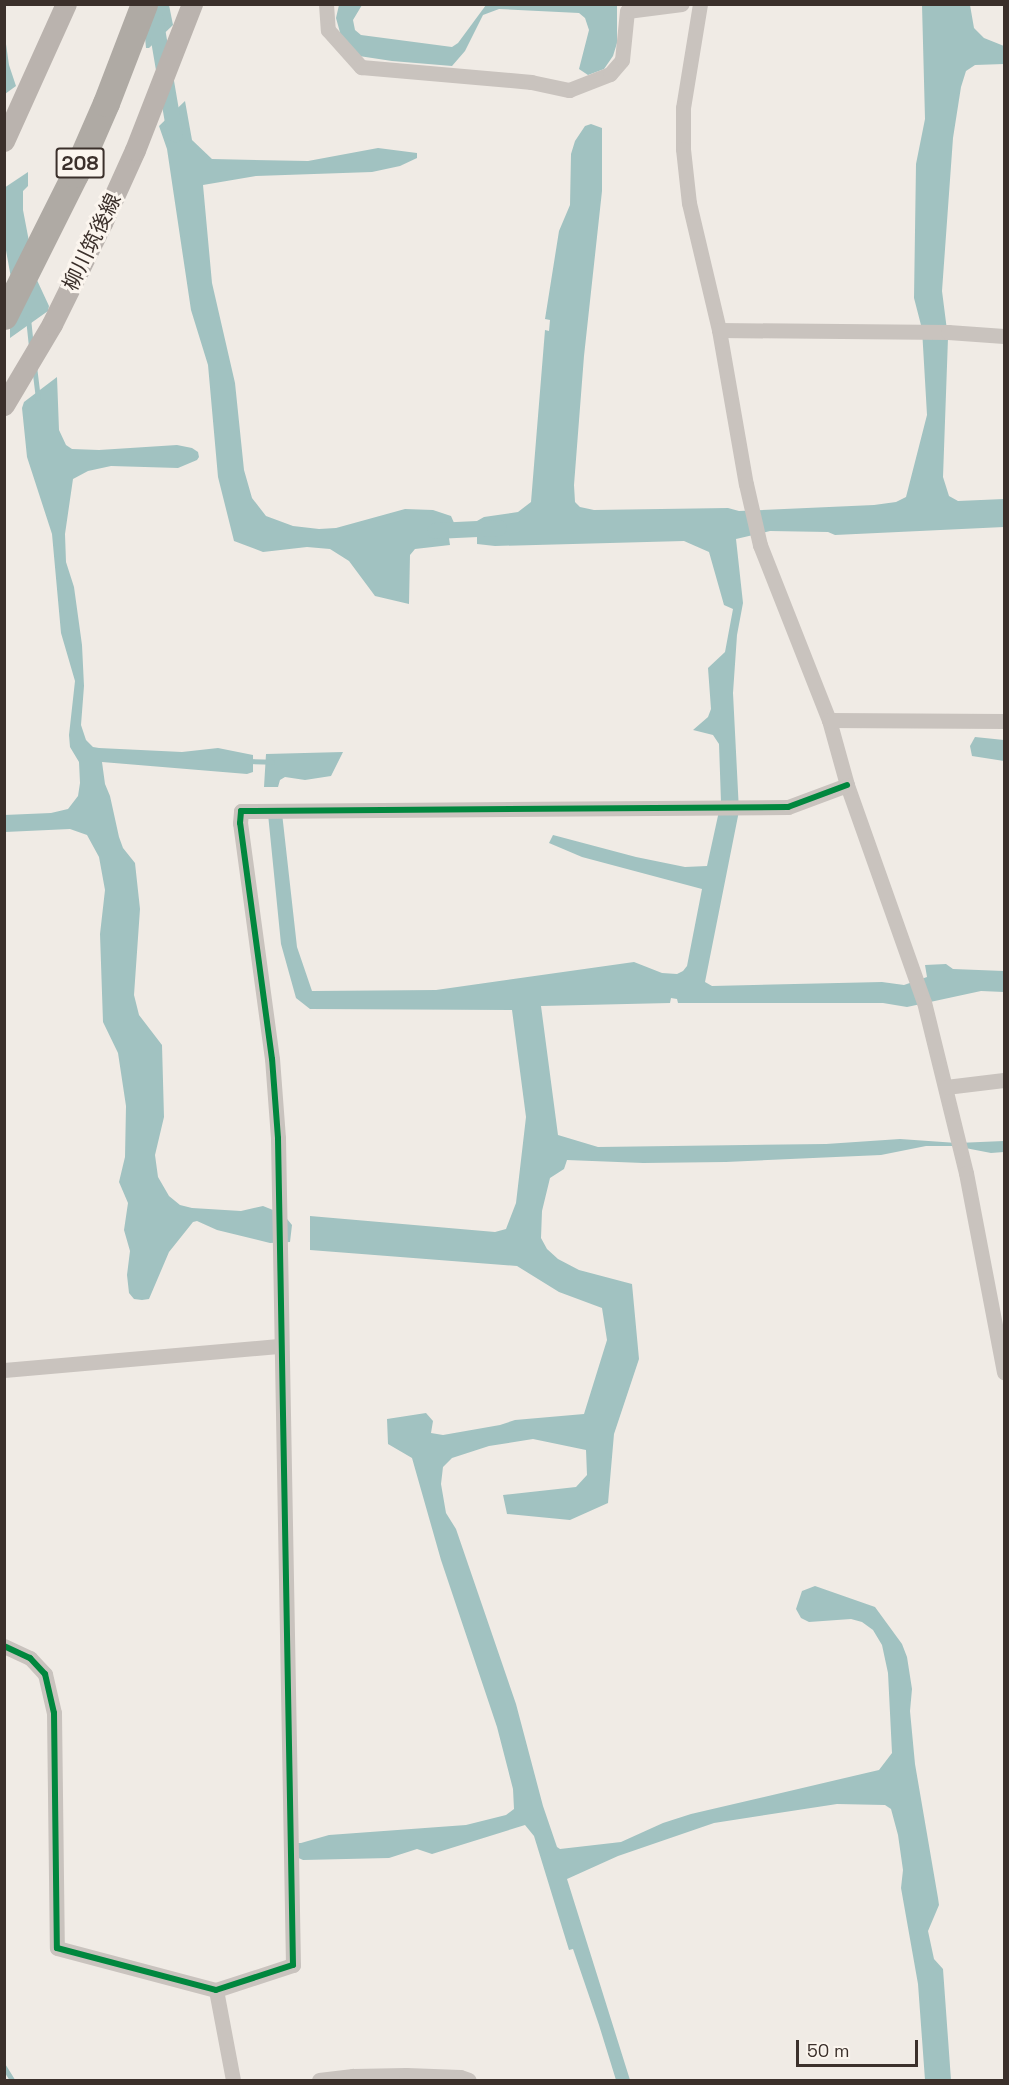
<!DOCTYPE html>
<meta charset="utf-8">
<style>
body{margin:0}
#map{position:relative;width:1009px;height:2085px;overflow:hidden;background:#f0ebe5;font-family:"Space Grotesk","Noto Sans JP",sans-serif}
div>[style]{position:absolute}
.water>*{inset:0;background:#a1c2c1}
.stream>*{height:5px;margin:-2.5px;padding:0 2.5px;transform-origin:2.5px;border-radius:2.5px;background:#a1c2c1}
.canal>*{height:16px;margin:-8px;padding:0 8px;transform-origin:8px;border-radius:8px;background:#a1c2c1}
.street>*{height:15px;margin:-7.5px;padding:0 7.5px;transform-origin:7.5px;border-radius:7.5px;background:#c9c3be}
.secondary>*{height:21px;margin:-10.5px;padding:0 10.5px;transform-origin:10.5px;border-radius:10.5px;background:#bab3ae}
.highway>*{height:27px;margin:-13.5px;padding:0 13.5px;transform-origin:13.5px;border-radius:13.5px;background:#afaaa4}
.cycleway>*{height:6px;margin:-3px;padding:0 3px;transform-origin:3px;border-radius:3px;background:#00873e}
span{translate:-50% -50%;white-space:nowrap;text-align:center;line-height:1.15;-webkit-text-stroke:6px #fbf5ee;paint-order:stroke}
.shield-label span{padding:2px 4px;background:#fbf5ee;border:2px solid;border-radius:4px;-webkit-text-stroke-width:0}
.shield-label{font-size:20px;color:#3b302b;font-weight:700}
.street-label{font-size:21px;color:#3b302b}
.frame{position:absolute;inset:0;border:6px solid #3b302b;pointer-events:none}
.scale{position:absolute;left:796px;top:2040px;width:122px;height:27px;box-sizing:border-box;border:3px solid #3b302b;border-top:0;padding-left:8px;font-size:18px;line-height:21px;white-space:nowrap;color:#3b302b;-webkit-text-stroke:4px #fbf5ee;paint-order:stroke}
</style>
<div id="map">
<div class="water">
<i style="clip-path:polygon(142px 5px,169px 5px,173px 25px,149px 48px,146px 48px)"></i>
<i style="clip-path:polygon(339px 5px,362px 5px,353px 20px,355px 30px,361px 35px,452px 47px,458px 43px,486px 5px,617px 5px,617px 43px,613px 56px,604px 69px,588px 75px,579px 69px,589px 30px,585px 18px,579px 13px,499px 9px,483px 15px,465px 51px,452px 66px,392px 61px,359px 56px,341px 36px,336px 18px)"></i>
<i style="clip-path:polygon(922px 5px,970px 5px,974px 28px,984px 38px,1004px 46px,1004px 64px,975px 65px,966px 71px,961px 87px,953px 138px,942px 291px,948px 338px,943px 477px,949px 496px,958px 501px,1004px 499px,1004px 527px,835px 535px,828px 532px,770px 531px,736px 539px,743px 603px,737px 635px,733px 693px,739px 811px,705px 982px,712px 986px,882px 982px,904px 985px,927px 977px,925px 965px,946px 964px,953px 969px,1004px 971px,1004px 992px,981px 991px,907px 1007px,883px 1003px,678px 1003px,677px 999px,671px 998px,670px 1003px,541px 1006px,558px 1135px,598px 1147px,826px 1144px,900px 1139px,957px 1143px,1004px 1141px,1004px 1152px,991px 1153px,955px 1146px,926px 1146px,881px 1155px,726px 1162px,643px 1163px,567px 1160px,564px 1169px,550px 1178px,542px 1211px,541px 1238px,547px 1249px,558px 1259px,579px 1270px,632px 1284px,639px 1359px,614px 1434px,608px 1503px,570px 1520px,507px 1514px,503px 1495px,576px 1487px,587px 1475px,586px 1450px,533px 1439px,489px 1446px,452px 1458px,443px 1467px,441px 1484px,446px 1513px,456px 1529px,516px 1704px,543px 1806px,557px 1847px,560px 1849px,621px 1842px,663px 1823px,691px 1814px,879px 1770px,892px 1753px,888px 1673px,882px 1645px,873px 1630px,862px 1622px,851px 1619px,809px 1622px,801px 1618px,796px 1609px,802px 1591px,815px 1586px,875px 1607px,902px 1644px,907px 1657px,912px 1689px,910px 1711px,915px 1764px,938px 1898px,939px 1905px,928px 1931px,934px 1959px,943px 1969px,951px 2080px,925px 2080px,918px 1984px,901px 1888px,903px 1870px,898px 1835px,891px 1809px,885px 1805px,837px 1804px,714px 1823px,618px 1856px,567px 1879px,630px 2080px,616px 2080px,599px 2025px,573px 1949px,569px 1950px,534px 1836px,525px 1825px,432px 1854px,417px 1849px,389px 1858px,303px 1860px,292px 1855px,291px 1843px,301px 1843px,329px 1835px,466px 1825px,506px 1815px,514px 1809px,513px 1789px,497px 1727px,441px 1560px,412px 1458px,388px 1444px,387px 1419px,426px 1413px,433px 1421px,431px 1433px,443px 1435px,500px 1425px,515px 1420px,584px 1414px,607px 1340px,602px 1308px,559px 1292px,517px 1266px,310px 1250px,310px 1216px,495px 1232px,506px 1229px,516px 1203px,526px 1117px,512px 1010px,310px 1009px,296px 998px,281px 944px,268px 814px,282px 813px,297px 947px,312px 991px,436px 990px,634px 962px,662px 973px,677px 974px,683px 971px,687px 966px,702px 889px,582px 857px,549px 843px,553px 835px,636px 857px,685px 867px,707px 866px,721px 802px,719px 744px,713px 735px,693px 730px,708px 717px,711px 709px,708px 668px,725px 652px,733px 609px,724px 605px,709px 552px,684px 541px,495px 546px,477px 544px,477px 521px,484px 517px,518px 512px,531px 502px,545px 330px,549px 331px,550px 320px,545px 319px,559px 231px,570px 205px,571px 154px,575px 141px,585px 126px,591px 124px,602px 128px,602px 191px,584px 356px,574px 485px,575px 502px,580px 507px,594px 510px,728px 508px,739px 511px,874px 505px,896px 502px,906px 497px,927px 415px,922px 329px,914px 298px,916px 164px,925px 119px)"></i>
<i style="clip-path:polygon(5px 37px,9px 65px,16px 86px,5px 94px)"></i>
<i style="clip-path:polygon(185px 101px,192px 140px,212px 159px,308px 161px,378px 148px,417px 153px,417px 158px,400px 166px,372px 172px,256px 176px,203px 185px,212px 283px,235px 383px,244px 470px,252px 498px,266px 516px,293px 526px,319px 529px,336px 528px,405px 509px,433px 510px,451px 516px,458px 532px,449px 538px,450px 545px,415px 549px,410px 555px,409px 604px,375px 596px,349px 561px,330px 549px,307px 547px,263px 552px,234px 541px,218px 477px,208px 365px,191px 310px,167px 149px,159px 126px)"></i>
<i style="clip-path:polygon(28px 172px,28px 186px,23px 191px,23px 210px,36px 278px,49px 306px,48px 311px,10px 338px,10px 317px,15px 300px,5px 245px,4px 188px)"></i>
<i style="clip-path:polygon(57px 377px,59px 430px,66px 445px,72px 449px,99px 450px,177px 445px,192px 448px,198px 452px,199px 457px,197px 460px,178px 468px,111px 466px,88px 471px,73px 479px,65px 534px,66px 562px,74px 587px,82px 645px,84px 686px,81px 725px,86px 740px,93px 747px,99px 748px,182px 752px,218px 748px,253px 755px,253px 772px,247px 774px,102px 762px,105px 784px,110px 796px,119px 837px,123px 848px,135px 863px,140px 909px,134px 995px,139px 1015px,162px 1045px,164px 1117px,155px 1155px,158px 1177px,169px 1196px,180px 1205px,192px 1208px,241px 1211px,263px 1206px,283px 1214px,292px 1225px,290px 1242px,270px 1243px,217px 1230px,197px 1221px,193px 1222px,169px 1252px,149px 1299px,142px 1300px,134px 1299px,129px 1293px,127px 1275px,130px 1251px,124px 1230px,128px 1203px,119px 1182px,125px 1157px,126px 1106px,118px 1053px,103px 1022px,100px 934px,105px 890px,99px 857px,87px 835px,70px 829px,5px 832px,4px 815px,51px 813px,68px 809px,78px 796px,80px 783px,79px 762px,70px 747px,69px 735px,75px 681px,61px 633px,52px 534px,27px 457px,22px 408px,24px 402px)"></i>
<i style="clip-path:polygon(975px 737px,1004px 740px,1004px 761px,972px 756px,970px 746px)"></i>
<i style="clip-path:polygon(343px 752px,331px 776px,305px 780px,285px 777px,280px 780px,278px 787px,264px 787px,266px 754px)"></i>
</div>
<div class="stream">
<i style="left:28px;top:318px;width:27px;rotate:84deg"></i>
<i style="left:34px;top:366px;width:32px;rotate:83deg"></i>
<i style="left:248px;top:761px;width:24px;rotate:2deg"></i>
<i style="left:4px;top:2067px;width:15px;rotate:58deg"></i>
</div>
<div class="canal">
<i style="left:155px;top:17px;width:119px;rotate:80.3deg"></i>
<i style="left:435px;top:531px;width:64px;rotate:-2.7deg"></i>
</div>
<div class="street">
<i style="left:326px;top:4px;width:26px;rotate:86deg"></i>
<i style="left:328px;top:30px;width:50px;rotate:48.3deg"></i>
<i style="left:361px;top:67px;width:171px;rotate:5deg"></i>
<i style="left:531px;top:82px;width:39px;rotate:12deg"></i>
<i style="left:569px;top:90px;width:44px;rotate:-21.3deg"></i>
<i style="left:610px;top:74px;width:18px;rotate:-49deg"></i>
<i style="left:622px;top:60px;width:49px;rotate:-84.2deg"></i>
<i style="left:627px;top:11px;width:55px;rotate:-7.3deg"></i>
<i style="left:700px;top:4px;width:105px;rotate:99.3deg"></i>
<i style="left:683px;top:108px;width:41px;rotate:90deg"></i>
<i style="left:683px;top:149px;width:54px;rotate:83.7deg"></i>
<i style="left:689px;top:203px;width:130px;rotate:76.7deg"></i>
<i style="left:719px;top:330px;width:156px;rotate:80.1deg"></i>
<i style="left:746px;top:484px;width:63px;rotate:77.1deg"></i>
<i style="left:760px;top:545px;width:188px;rotate:68.5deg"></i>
<i style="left:829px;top:720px;width:67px;rotate:74.5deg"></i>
<i style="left:847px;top:785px;width:230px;rotate:70.5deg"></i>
<i style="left:924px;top:1002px;width:176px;rotate:76.2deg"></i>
<i style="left:966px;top:1173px;width:203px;rotate:79.2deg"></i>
<i style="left:719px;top:330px;width:229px;rotate:0.5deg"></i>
<i style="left:948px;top:332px;width:56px;rotate:4.1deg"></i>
<i style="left:829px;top:720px;width:175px;rotate:0.3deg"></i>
<i style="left:946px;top:1087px;width:58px;rotate:-6.9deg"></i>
<i style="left:4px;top:1370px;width:278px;rotate:-5deg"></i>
<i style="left:4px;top:1646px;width:29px;rotate:25deg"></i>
<i style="left:30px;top:1658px;width:22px;rotate:47deg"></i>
<i style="left:45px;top:1674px;width:40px;rotate:77deg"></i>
<i style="left:54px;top:1713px;width:235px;rotate:89.3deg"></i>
<i style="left:57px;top:1948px;width:164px;rotate:14.8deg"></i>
<i style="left:216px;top:1990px;width:81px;rotate:-18deg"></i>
<i style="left:293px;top:1965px;width:827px;rotate:-91.04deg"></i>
<i style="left:278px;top:1138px;width:79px;rotate:-94.3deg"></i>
<i style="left:272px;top:1059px;width:238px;rotate:-97.7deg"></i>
<i style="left:240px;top:823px;width:12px;rotate:-85deg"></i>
<i style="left:241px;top:811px;width:547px;rotate:-0.42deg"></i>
<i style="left:788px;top:807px;width:63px;rotate:-20.4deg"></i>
<i style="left:216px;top:1990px;width:92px;rotate:79.3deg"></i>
<i style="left:319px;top:2080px;width:34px;rotate:-7deg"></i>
<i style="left:353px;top:2076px;width:53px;rotate:-1.1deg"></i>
<i style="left:406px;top:2075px;width:54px;rotate:2.1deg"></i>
<i style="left:460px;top:2077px;width:9px;rotate:18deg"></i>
</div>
<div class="secondary">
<i style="left:4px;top:141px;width:150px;rotate:-65.7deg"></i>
<i style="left:4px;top:405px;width:94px;rotate:-59.3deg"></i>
<i style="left:52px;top:324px;width:113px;rotate:-63.7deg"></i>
<i style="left:102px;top:223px;width:80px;rotate:-65.7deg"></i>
<i style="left:135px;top:150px;width:157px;rotate:-68.7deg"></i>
</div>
<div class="highway">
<i style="left:4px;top:316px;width:159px;rotate:-63.4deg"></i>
<i style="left:75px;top:174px;width:77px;rotate:-66.4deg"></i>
<i style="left:106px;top:103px;width:106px;rotate:-69deg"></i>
</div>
<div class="cycleway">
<i style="left:4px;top:1646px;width:29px;rotate:25deg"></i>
<i style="left:30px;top:1658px;width:22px;rotate:47deg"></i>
<i style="left:45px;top:1674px;width:40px;rotate:77deg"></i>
<i style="left:54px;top:1713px;width:235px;rotate:89.3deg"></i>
<i style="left:57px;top:1948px;width:164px;rotate:14.8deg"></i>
<i style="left:216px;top:1990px;width:81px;rotate:-18deg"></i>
<i style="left:293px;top:1965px;width:827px;rotate:-91.04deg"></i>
<i style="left:278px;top:1138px;width:79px;rotate:-94.3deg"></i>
<i style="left:272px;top:1059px;width:238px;rotate:-97.7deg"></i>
<i style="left:240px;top:823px;width:12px;rotate:-85deg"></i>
<i style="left:241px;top:811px;width:547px;rotate:-0.42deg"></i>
<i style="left:788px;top:807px;width:63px;rotate:-20.4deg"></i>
</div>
<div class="shield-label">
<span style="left:80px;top:163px">208</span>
</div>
<div class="street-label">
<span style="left:92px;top:242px;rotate:-64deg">柳川筑後線</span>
</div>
<div class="frame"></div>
<div class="scale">50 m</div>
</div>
